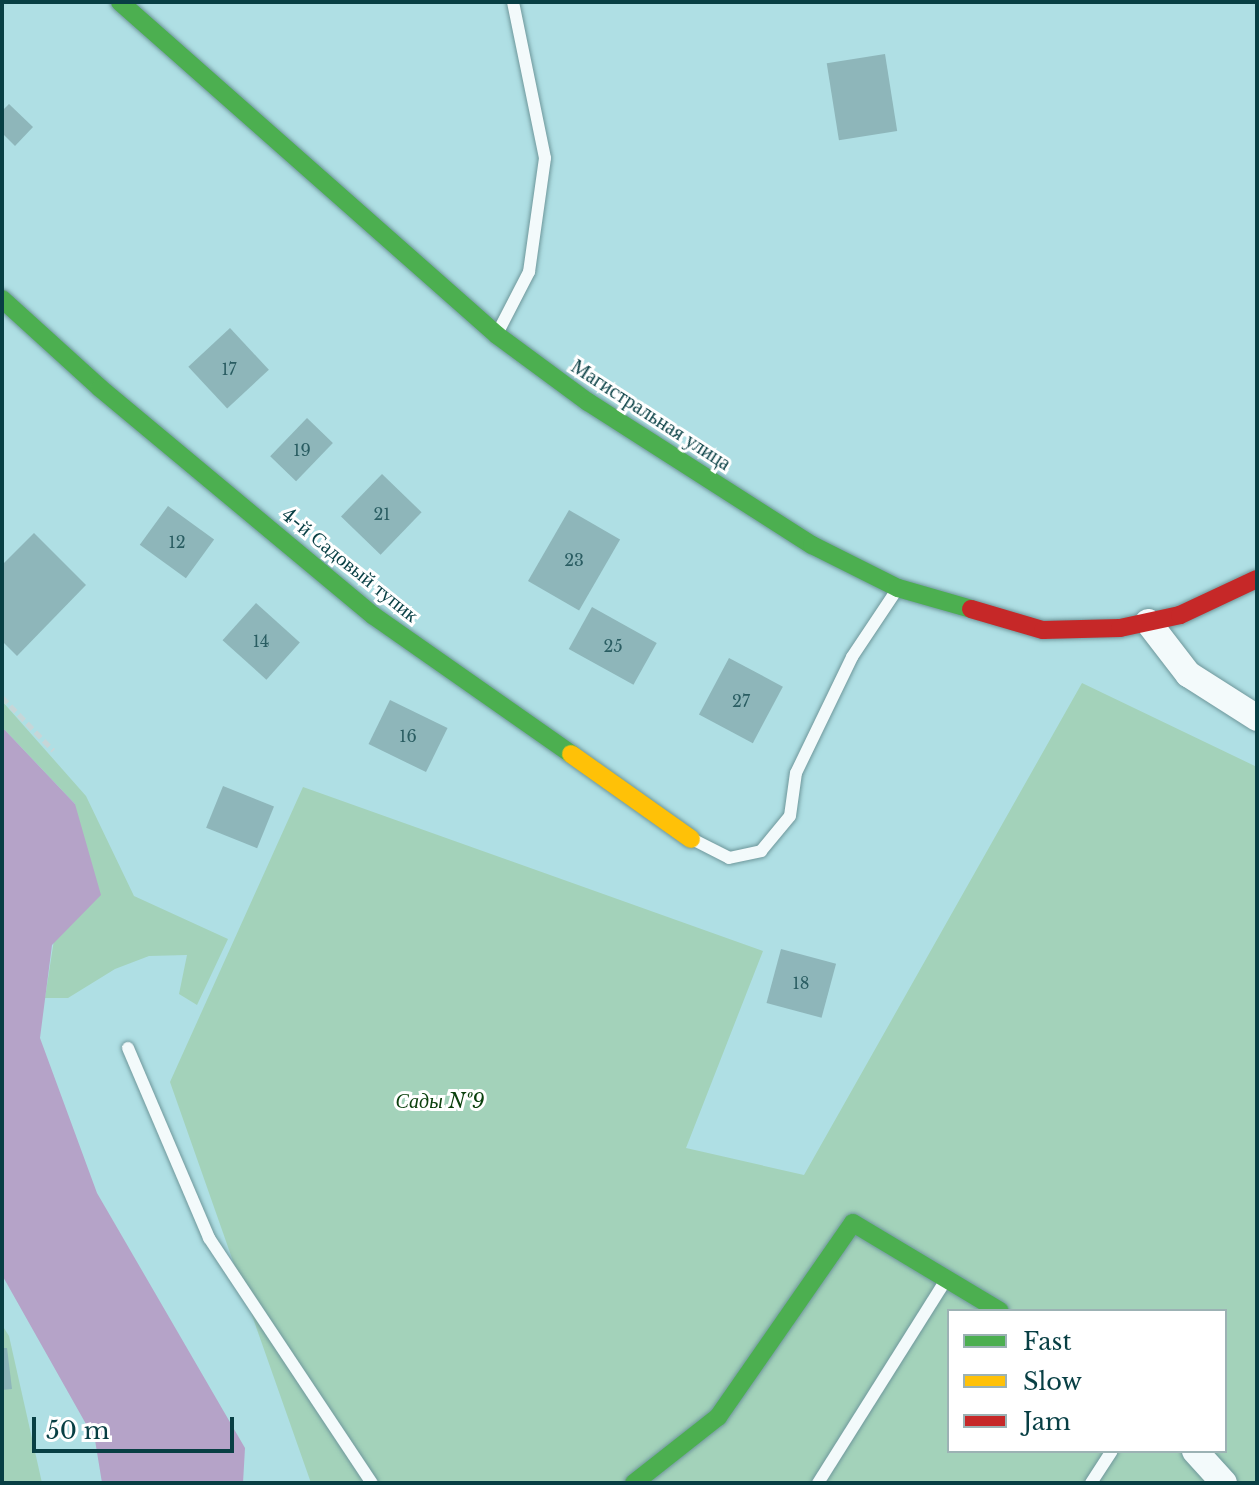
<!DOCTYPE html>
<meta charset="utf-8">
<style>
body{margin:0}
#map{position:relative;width:1259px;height:1485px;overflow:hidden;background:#afdfe4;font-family:"Libre Baskerville",serif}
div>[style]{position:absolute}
.green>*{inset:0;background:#a3d2ba}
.water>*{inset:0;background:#b5a3c8}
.building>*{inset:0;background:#8eb6ba;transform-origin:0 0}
.path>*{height:5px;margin-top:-2.5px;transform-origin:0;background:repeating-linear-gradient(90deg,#c6d6d8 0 8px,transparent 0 12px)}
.roads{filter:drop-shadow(0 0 2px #6e979b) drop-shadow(0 0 2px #6e979b)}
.lane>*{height:12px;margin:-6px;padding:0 6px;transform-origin:6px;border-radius:6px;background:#f3fafb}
.street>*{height:26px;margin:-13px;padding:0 13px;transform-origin:13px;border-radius:13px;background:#f3fafb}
.fast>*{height:18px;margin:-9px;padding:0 9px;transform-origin:9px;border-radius:9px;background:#4caf50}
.slow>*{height:18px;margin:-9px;padding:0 9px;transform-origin:9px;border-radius:9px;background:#ffc107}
.jam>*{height:18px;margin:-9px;padding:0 9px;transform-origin:9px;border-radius:9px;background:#c62828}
span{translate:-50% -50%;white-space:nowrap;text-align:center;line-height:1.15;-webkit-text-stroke:6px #fff;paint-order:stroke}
.number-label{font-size:16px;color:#2a5d62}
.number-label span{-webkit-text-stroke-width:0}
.street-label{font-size:20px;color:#083f44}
.park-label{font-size:20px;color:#0b400d;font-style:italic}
.frame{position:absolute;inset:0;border:4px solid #083f44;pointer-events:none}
.legend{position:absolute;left:947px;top:1309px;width:280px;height:144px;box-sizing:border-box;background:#fff;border:2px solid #9cb2b4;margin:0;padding:10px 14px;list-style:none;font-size:24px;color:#083f44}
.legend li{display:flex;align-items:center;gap:16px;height:40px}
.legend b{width:40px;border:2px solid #9cb2b4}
.scale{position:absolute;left:32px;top:1417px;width:202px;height:36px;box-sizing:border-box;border:4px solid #083f44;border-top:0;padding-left:10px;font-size:24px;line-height:28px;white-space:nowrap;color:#083f44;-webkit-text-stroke:6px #fff;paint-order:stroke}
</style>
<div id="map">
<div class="green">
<i style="clip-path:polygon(evenodd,1082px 683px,1257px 767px,1257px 1483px,311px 1483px,170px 1082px,303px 787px,763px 951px,686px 1148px,804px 1175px,1082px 683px,949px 1311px,1225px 1311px,1225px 1451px,949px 1451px,949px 1311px)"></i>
<i style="clip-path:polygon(2px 701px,86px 796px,134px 896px,228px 939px,197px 1005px,179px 994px,187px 955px,149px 956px,115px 969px,68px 998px,45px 998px,75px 804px,2px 727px)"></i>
<i style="clip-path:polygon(2px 1325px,9px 1336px,42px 1483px,2px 1483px)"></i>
</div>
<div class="water">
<i style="clip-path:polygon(2px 727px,75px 804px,101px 895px,52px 945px,40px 1038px,97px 1193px,245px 1448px,243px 1483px,102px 1483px,95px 1440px,2px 1275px)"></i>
</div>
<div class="building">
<i style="left:885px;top:54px;width:78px;height:59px;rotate:81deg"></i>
<i style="clip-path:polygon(9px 104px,33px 127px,15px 146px,2px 133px,2px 111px)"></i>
<i style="left:230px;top:328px;width:57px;height:57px;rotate:47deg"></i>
<i style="left:307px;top:418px;width:36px;height:53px;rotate:44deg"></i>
<i style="left:382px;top:474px;width:55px;height:59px;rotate:44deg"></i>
<i style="left:168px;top:506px;width:57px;height:48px;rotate:36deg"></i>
<i style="left:569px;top:510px;width:59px;height:82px;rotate:30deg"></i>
<i style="clip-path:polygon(34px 533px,86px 585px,17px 656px,2px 641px,2px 565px)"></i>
<i style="left:256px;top:603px;width:59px;height:50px;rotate:42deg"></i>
<i style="left:592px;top:607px;width:74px;height:48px;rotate:29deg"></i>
<i style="left:729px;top:658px;width:61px;height:64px;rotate:28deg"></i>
<i style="left:390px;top:700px;width:64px;height:49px;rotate:26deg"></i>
<i style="left:223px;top:786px;width:55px;height:45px;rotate:22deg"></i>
<i style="left:781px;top:949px;width:57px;height:56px;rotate:15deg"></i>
<i style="clip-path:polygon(2px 1348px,7px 1348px,12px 1389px,2px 1390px)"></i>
</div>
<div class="path">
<i style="left:2px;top:697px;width:74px;rotate:46.1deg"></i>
</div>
<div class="roads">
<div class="lane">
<i style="left:498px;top:332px;width:68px;rotate:-62.7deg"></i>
<i style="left:529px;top:272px;width:115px;rotate:-82deg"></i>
<i style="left:545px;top:158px;width:159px;rotate:-101.6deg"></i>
<i style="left:694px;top:840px;width:39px;rotate:27deg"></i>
<i style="left:729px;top:858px;width:33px;rotate:-12deg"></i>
<i style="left:761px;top:851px;width:45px;rotate:-50.4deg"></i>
<i style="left:790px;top:816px;width:43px;rotate:-82.1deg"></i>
<i style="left:796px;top:773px;width:129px;rotate:-64.2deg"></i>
<i style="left:852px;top:657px;width:79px;rotate:-56.3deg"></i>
<i style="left:128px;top:1048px;width:207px;rotate:66.9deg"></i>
<i style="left:209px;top:1238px;width:294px;rotate:56.4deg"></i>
<i style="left:818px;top:1483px;width:236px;rotate:-57.8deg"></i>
<i style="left:1091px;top:1483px;width:38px;rotate:-57deg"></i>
</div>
<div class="street">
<i style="left:1148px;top:622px;width:66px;rotate:52.4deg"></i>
<i style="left:1188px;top:674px;width:82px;rotate:32.5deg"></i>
<i style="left:1195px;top:1451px;width:43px;rotate:47.8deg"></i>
</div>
<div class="fast">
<i style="left:120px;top:2px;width:503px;rotate:41.45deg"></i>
<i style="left:497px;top:335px;width:113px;rotate:36.4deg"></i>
<i style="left:588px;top:402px;width:266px;rotate:32.6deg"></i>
<i style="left:812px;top:545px;width:96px;rotate:26.6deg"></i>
<i style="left:898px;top:588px;width:76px;rotate:16deg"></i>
<i style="left:2px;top:299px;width:132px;rotate:42.2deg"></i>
<i style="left:100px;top:388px;width:356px;rotate:39.8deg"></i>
<i style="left:374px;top:616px;width:241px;rotate:35deg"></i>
<i style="left:634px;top:1483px;width:107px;rotate:-38.2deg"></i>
<i style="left:718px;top:1417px;width:236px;rotate:-55.2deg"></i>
<i style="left:853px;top:1223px;width:171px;rotate:30.9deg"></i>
</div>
<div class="slow">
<i style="left:571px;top:754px;width:147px;rotate:35.3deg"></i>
</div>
<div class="jam">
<i style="left:971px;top:609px;width:75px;rotate:16.3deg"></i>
<i style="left:1043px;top:630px;width:77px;rotate:-1.5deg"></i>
<i style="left:1120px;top:628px;width:61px;rotate:-12.2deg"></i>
<i style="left:1180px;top:615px;width:85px;rotate:-25.1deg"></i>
</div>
</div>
<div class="number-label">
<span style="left:229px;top:369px">17</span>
<span style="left:302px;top:450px">19</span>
<span style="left:382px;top:514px">21</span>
<span style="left:177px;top:542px">12</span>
<span style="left:574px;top:560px">23</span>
<span style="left:261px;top:641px">14</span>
<span style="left:613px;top:646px">25</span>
<span style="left:741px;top:701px">27</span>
<span style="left:408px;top:736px">16</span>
<span style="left:801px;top:983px">18</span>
</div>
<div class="street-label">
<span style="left:651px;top:415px;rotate:33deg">Магистральная улица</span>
<span style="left:350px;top:565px;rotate:39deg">4-й Садовый тупик</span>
</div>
<div class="park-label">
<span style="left:440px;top:1101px">Сады №9</span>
</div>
<div class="frame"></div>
<ul class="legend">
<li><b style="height:10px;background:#4caf50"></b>Fast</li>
<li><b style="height:10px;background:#ffc107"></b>Slow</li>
<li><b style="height:10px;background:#c62828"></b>Jam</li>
</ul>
<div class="scale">50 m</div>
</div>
